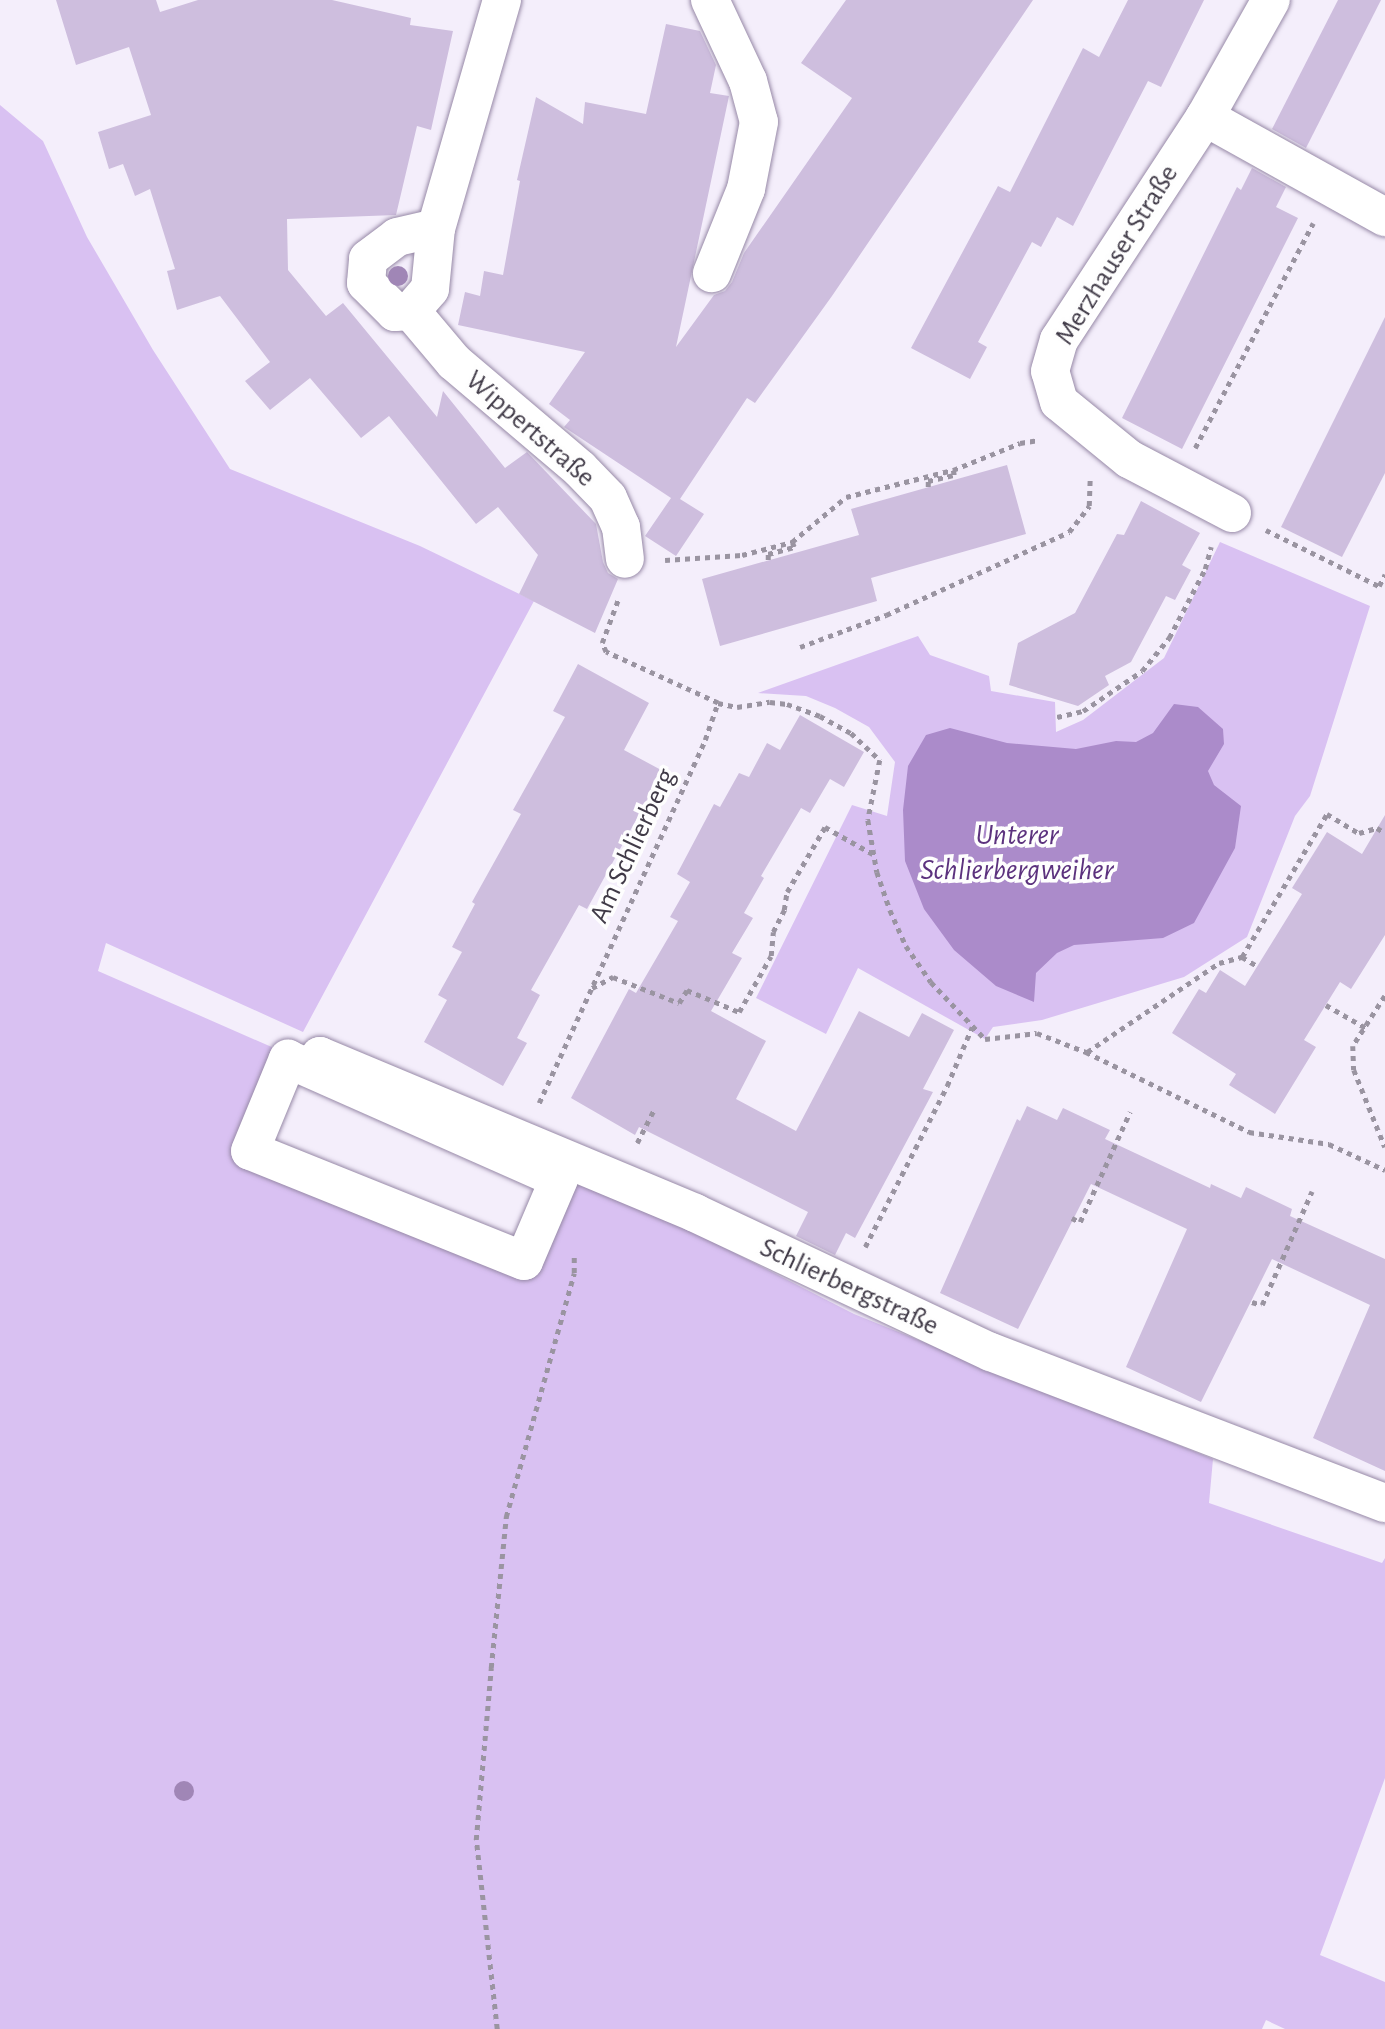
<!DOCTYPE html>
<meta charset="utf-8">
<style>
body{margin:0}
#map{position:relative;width:1385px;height:2029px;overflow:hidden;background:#f4eefb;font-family:"Alegreya Sans",sans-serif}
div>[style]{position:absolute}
.green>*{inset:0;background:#d9c1f2}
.water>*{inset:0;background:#ab8bca}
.building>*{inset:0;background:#cebede}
.path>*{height:4.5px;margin-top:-2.25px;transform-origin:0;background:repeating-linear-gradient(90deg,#9a94a1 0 5px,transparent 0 10px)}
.roads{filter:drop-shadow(0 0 2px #9789a7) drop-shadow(0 0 2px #9789a7)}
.minor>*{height:38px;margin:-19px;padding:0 19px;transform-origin:19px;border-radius:19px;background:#fff}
.trees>*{width:20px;height:20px;margin:-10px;border-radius:50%;background:#a086b6}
span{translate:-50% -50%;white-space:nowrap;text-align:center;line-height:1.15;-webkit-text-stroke:7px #fefefe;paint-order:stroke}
.street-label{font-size:28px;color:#403a47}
.water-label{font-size:30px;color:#5c327e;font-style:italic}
</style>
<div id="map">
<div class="green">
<i style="clip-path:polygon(0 105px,43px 141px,87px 237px,153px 350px,230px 469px,420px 546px,534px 601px,303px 1032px,106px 943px,98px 971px,290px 1055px,250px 1150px,524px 1261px,567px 1184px,587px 1186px,688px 1229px,854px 1314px,1213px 1459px,1209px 1503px,1382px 1563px,1385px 1558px,1385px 1778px,1320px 1955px,1385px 1982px,1385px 2029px,1285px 2029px,1266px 2020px,1262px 2029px,0 2029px)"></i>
<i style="clip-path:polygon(1220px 542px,1370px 606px,1310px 796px,1295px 816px,1247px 937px,1184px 977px,1042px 1020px,993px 1027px,985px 1039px,858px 968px,826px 1034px,756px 998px,852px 805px,887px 816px,895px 762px,869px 727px,835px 708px,806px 696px,758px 693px,918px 636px,930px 655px,989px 676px,991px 691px,1055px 702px,1056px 732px,1083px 720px,1164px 658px)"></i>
</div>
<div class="water">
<i style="clip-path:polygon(1174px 704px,1198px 707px,1223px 729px,1224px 744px,1208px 771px,1214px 785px,1241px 806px,1235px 848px,1194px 923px,1163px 938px,1074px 945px,1057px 953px,1036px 973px,1034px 1002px,996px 986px,954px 950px,924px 909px,905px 861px,903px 810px,908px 766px,926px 735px,950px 728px,1007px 743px,1076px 749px,1116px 741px,1136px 742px,1153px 733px)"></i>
</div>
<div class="building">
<i style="clip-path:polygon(56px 0,156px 0,160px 12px,198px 0,332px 0,411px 18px,410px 25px,453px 31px,431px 130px,417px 126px,396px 215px,287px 219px,288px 270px,326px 316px,343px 303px,437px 417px,443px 391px,505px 468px,527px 452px,596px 524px,603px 562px,608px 573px,618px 579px,595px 633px,519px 594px,538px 555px,498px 507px,476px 524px,389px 416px,361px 438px,310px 378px,270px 410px,245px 381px,270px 362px,220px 296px,177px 310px,167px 271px,175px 269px,150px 189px,135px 196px,123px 164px,109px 169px,98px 132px,151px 115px,129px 47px,76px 65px)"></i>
<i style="clip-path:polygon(846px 0,1033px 0,832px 296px,755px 403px,747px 398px,680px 499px,704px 514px,676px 556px,645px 536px,671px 498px,564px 427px,570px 420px,549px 404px,585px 352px,458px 325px,465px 292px,480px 296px,484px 271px,503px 275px,520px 181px,517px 180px,536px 97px,583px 124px,585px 102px,646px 114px,666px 24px,700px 31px,716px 65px,710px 93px,729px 96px,676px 347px,714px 295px,725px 291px,732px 282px,744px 253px,852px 98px,801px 63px)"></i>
<i style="clip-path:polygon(1128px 0,1204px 0,1161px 87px,1148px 81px,1073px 226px,1057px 217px,1041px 247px,1032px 242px,978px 342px,987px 347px,970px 379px,911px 348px,998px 186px,1010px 192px,1083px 48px,1099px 57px)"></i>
<i style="clip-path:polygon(1338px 0,1381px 0,1306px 148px,1272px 129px)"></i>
<i style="clip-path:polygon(1252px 168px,1286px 187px,1276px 207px,1298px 218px,1182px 449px,1122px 418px,1237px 187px,1241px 190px)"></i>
<i style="clip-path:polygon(1385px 317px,1385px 473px,1342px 557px,1281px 527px)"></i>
<i style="clip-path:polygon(1007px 465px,1026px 534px,871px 578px,877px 601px,720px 646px,702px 579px,859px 535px,851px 509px)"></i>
<i style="clip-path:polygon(1141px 501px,1200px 533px,1182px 565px,1191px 570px,1175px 600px,1166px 596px,1131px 662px,1105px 676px,1109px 685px,1078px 706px,1009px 685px,1018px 643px,1075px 613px,1117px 534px,1124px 535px)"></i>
<i style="clip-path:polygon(578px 664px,649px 703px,624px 750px,663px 771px,587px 909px,579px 905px,531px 990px,540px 995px,517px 1038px,527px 1043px,503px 1086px,424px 1042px,447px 1000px,438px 995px,462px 952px,452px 947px,475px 904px,472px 902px,521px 814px,513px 810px,565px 717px,553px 711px)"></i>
<i style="clip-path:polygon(800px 715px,864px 752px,844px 787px,830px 779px,810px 813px,801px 808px,761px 876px,764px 878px,744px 913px,753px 918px,732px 953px,742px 958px,711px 1011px,766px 1041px,736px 1099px,796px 1131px,859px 1011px,909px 1037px,922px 1013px,954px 1030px,923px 1089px,933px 1092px,855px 1238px,846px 1233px,835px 1255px,796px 1236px,808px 1212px,639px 1127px,635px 1135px,571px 1098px,629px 989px,636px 993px,678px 921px,670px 917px,690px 882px,677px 874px,714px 804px,720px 807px,739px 773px,749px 777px,767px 743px,780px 750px)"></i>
<i style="clip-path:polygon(1385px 815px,1385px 935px,1351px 989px,1340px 982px,1304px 1040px,1316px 1047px,1275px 1114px,1229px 1085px,1236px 1074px,1172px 1033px,1199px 989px,1206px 993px,1220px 970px,1245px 986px,1302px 894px,1292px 888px,1327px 832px,1362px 854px)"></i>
<i style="clip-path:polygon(1027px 1106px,1057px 1120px,1063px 1108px,1110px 1130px,1105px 1139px,1210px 1188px,1211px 1184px,1241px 1198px,1246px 1187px,1292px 1209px,1290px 1216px,1385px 1259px,1385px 1471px,1313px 1438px,1370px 1305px,1272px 1259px,1201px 1402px,1126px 1367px,1187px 1229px,1091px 1184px,1018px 1329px,940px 1293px,1017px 1119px,1020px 1121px)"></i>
</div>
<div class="path">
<i style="left:1195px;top:448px;width:254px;rotate:-62.3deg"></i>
<i style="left:928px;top:487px;width:6px;rotate:-90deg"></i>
<i style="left:928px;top:481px;width:27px;rotate:-13deg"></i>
<i style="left:954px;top:475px;width:5px;rotate:-101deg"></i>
<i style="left:1266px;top:530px;width:126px;rotate:26.4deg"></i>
<i style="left:1379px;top:586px;width:13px;rotate:-63deg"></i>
<i style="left:665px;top:560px;width:77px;rotate:-3.7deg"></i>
<i style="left:742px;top:555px;width:52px;rotate:-14.6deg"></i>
<i style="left:792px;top:542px;width:70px;rotate:-39.8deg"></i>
<i style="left:846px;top:497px;width:110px;rotate:-14.2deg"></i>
<i style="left:953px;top:470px;width:72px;rotate:-21.9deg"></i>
<i style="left:1020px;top:443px;width:19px;rotate:-9deg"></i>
<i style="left:768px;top:560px;width:6px;rotate:-90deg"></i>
<i style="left:768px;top:554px;width:27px;rotate:-15deg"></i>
<i style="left:794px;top:547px;width:5px;rotate:-112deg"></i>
<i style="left:800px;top:647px;width:92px;rotate:-20.4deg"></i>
<i style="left:886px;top:615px;width:201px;rotate:-24.4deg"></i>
<i style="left:1069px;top:532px;width:33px;rotate:-52deg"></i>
<i style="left:1089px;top:506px;width:27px;rotate:-88deg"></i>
<i style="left:718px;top:703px;width:19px;rotate:12deg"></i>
<i style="left:737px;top:707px;width:33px;rotate:-9deg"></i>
<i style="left:770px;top:702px;width:17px;rotate:7deg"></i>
<i style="left:787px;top:704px;width:35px;rotate:20deg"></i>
<i style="left:820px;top:716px;width:35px;rotate:29deg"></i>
<i style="left:851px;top:733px;width:40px;rotate:43deg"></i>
<i style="left:880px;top:760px;width:61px;rotate:101.3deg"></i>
<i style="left:868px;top:820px;width:53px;rotate:80.2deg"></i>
<i style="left:877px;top:872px;width:40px;rotate:71.1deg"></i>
<i style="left:890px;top:910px;width:39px;rotate:66deg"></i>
<i style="left:906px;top:946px;width:44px;rotate:55.2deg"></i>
<i style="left:931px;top:982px;width:79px;rotate:46.5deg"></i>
<i style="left:985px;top:1039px;width:52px;rotate:-6.6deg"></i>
<i style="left:1037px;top:1033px;width:53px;rotate:21.2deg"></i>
<i style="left:1086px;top:1052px;width:182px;rotate:26.1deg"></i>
<i style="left:1249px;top:1132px;width:81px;rotate:8.5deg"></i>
<i style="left:1329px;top:1144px;width:62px;rotate:24.9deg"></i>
<i style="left:1057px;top:717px;width:27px;rotate:-13deg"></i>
<i style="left:1083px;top:711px;width:71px;rotate:-34.1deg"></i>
<i style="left:1142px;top:671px;width:43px;rotate:-50.7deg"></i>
<i style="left:1169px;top:638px;width:78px;rotate:-62.4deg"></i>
<i style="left:1205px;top:569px;width:23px;rotate:-75deg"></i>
<i style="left:1242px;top:957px;width:17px;rotate:31deg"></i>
<i style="left:592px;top:988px;width:24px;rotate:-28deg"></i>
<i style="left:613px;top:977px;width:71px;rotate:21.5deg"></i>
<i style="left:679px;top:1003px;width:15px;rotate:-58deg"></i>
<i style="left:687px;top:990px;width:56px;rotate:22.9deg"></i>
<i style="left:739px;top:1012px;width:64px;rotate:-60.3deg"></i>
<i style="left:771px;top:956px;width:24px;rotate:-85deg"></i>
<i style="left:773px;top:932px;width:25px;rotate:-63deg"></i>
<i style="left:784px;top:910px;width:18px;rotate:-81deg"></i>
<i style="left:787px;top:892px;width:75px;rotate:-59.7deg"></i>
<i style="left:825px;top:827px;width:55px;rotate:29.4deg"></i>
<i style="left:1385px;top:996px;width:59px;rotate:122.6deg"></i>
<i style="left:1353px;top:1046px;width:24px;rotate:88deg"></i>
<i style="left:1354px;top:1070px;width:83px;rotate:68.1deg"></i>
<i style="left:1326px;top:1005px;width:46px;rotate:29.9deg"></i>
<i style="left:1087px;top:1052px;width:159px;rotate:-34deg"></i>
<i style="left:1219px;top:963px;width:24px;rotate:-15deg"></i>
<i style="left:1242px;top:957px;width:166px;rotate:-59.3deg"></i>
<i style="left:1327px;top:814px;width:37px;rotate:31deg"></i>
<i style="left:1359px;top:833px;width:19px;rotate:-16deg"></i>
<i style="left:1377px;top:828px;width:9px;rotate:32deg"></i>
<i style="left:539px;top:1103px;width:399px;rotate:-65.4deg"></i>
<i style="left:705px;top:740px;width:39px;rotate:-71deg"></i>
<i style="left:718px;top:703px;width:123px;rotate:-155.5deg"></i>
<i style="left:606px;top:652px;width:10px;rotate:-114deg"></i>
<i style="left:602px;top:643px;width:46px;rotate:-69.6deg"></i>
<i style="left:637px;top:1143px;width:39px;rotate:-63deg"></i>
<i style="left:1072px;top:1218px;width:9px;rotate:27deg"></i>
<i style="left:1080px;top:1222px;width:121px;rotate:-65.6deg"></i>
<i style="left:865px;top:1247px;width:181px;rotate:-63deg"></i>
<i style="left:947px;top:1086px;width:64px;rotate:-67deg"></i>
<i style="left:1252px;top:1302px;width:10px;rotate:17deg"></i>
<i style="left:1262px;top:1305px;width:124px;rotate:-66.3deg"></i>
<i style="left:497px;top:2029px;width:190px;rotate:-96.3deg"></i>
<i style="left:476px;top:1840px;width:173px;rotate:-85deg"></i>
<i style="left:491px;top:1668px;width:152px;rotate:-84.3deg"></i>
<i style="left:506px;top:1517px;width:253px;rotate:-74.4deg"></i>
<i style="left:574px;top:1273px;width:19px;rotate:-90deg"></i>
</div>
<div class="roads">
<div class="minor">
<i style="left:502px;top:0;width:237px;rotate:106.1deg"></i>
<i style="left:436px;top:228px;width:61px;rotate:95.6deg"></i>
<i style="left:430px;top:289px;width:29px;rotate:131deg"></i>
<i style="left:411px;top:311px;width:67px;rotate:49.9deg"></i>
<i style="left:454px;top:362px;width:165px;rotate:40.3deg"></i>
<i style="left:580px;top:469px;width:40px;rotate:46deg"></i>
<i style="left:608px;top:498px;width:32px;rotate:66deg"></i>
<i style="left:621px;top:527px;width:32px;rotate:83deg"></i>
<i style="left:710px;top:0;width:89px;rotate:64.9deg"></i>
<i style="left:748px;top:81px;width:42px;rotate:75deg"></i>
<i style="left:759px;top:122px;width:68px;rotate:101deg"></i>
<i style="left:746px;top:189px;width:91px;rotate:112deg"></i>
<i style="left:1205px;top:117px;width:206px;rotate:29.1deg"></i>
<i style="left:411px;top:311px;width:16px;rotate:176deg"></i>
<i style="left:395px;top:312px;width:41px;rotate:-135deg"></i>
<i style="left:366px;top:283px;width:24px;rotate:-85deg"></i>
<i style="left:368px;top:259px;width:36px;rotate:-37deg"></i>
<i style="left:397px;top:237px;width:40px;rotate:-13deg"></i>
<i style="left:1232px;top:513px;width:116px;rotate:-152.3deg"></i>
<i style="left:1129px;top:459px;width:90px;rotate:-140.8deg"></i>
<i style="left:1059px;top:402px;width:32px;rotate:-106deg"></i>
<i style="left:1050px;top:371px;width:32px;rotate:-74deg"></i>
<i style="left:1059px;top:340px;width:267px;rotate:-56.8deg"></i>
<i style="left:1205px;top:117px;width:134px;rotate:-60.6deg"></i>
<i style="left:288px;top:1059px;width:296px;rotate:23.9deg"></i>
<i style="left:559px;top:1179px;width:89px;rotate:113.1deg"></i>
<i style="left:524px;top:1261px;width:295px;rotate:-158.1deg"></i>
<i style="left:250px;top:1151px;width:100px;rotate:-67.6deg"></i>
<i style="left:315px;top:1069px;width:14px;rotate:-69deg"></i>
<i style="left:320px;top:1056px;width:407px;rotate:22.7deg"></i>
<i style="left:695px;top:1213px;width:327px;rotate:25.2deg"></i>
<i style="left:991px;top:1352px;width:422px;rotate:21deg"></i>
</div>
</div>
<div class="trees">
<i style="left:398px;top:276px"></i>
<i style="left:184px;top:1791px"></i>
</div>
<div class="street-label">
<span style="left:1117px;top:255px;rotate:-58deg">Merzhauser Straße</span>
<span style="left:530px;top:429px;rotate:41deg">Wippertstraße</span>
<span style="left:633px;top:846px;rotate:-65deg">Am Schlierberg</span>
<span style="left:849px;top:1287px;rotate:25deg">Schlierbergstraße</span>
</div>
<div class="water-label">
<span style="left:1017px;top:852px">Unterer<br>Schlierbergweiher</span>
</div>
</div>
